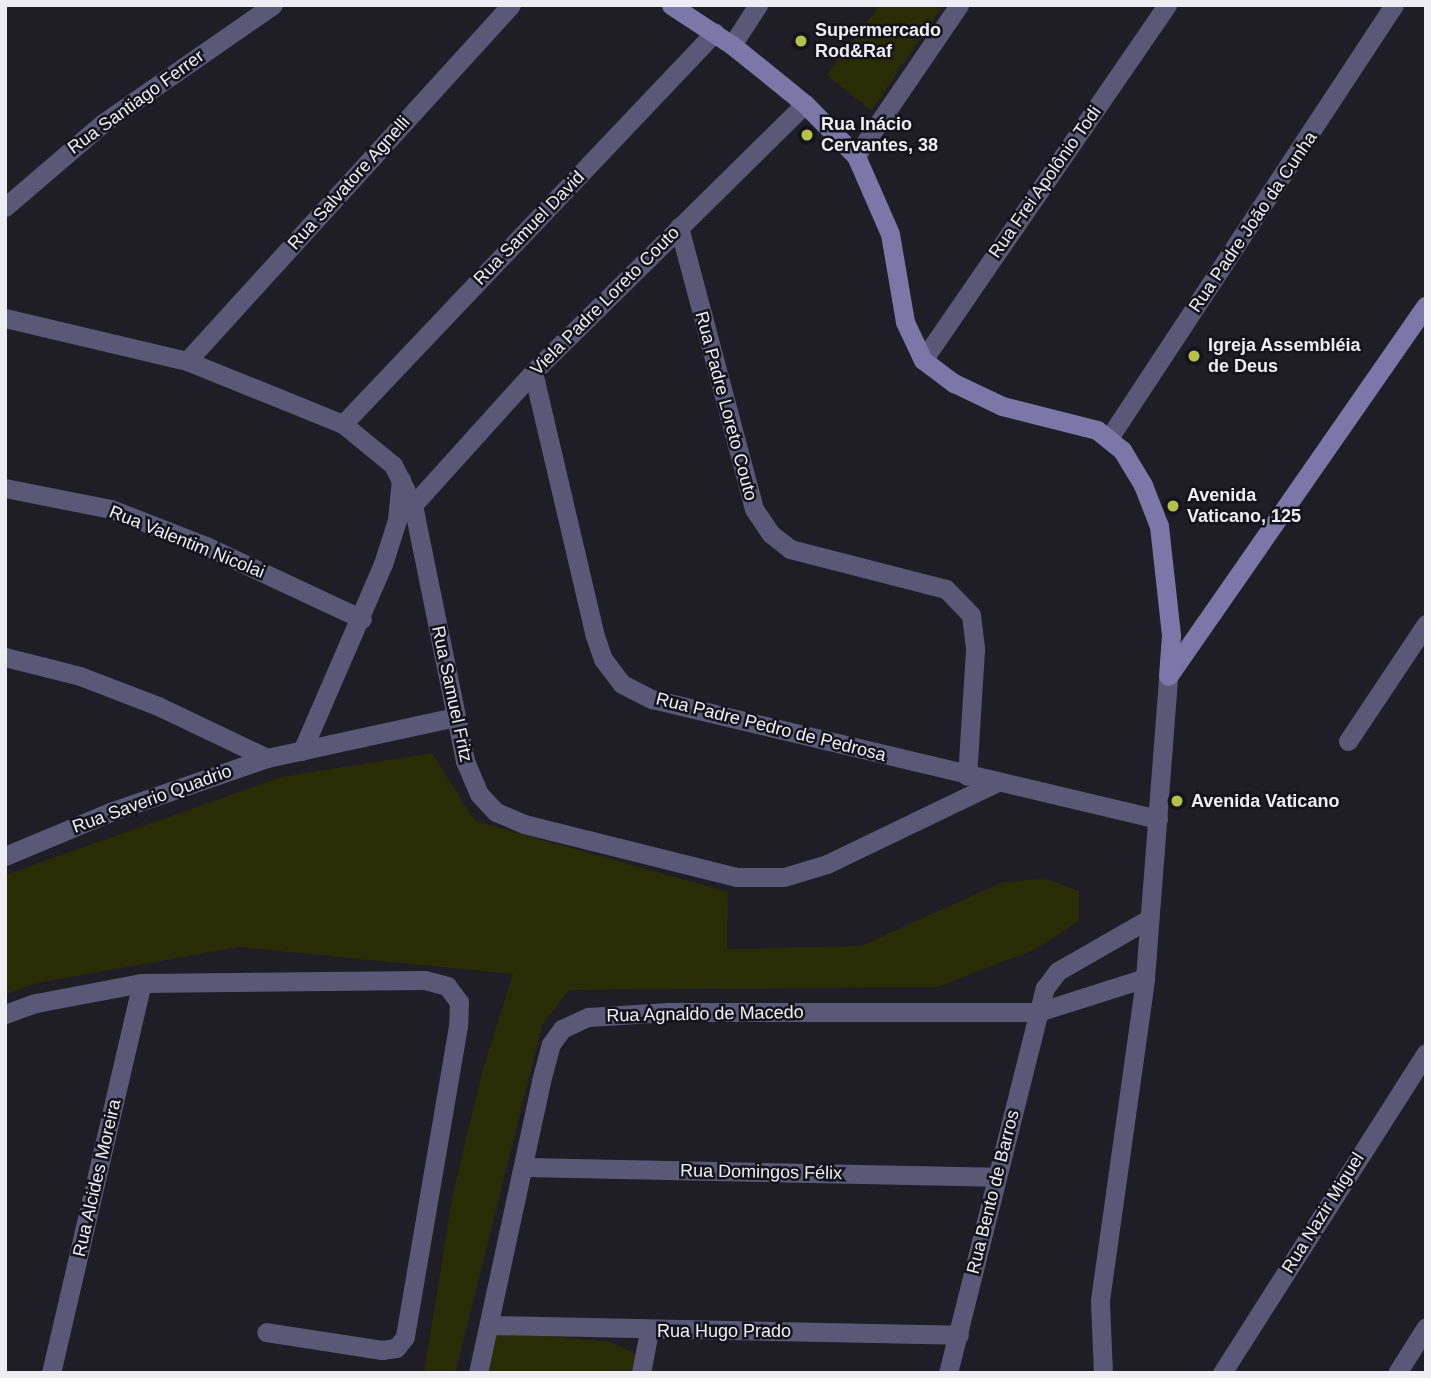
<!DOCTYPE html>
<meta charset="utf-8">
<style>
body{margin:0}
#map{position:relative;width:1431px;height:1378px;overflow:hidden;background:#1f1e26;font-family:Helvetica,sans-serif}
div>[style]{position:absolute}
.green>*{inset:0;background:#292d06}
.minor>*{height:19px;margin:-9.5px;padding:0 9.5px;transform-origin:9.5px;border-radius:9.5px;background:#5b5777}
.tertiary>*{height:19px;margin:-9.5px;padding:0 9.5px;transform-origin:9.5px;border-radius:9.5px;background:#5b5777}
.secondary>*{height:19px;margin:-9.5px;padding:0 9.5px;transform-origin:9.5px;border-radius:9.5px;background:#7d77a9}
.dots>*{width:19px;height:19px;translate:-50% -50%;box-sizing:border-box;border:4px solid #15141d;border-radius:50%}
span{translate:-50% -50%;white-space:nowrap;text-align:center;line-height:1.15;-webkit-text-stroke:5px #15141d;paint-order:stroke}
.poi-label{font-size:18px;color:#ededf3;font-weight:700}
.left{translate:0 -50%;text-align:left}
.street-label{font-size:18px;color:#ededf3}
.frame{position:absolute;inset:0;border:7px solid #ededf3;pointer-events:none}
</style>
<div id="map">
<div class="green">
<i style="clip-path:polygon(880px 5px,943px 5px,871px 111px,827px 75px)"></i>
<i style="clip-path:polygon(432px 753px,475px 821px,728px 892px,727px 949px,861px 946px,1003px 882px,1046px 879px,1079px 891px,1079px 921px,1036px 949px,937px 987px,569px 990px,542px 1025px,455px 1373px,424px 1373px,453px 1194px,482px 1072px,513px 974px,239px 947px,37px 983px,5px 995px,5px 875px,281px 777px)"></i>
<i style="clip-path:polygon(494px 1331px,611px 1342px,637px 1355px,632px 1373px,483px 1373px)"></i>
</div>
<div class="minor">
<i style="left:732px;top:45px;width:48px;rotate:-57deg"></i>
<i style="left:856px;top:156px;width:183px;rotate:-55.7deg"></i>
<i style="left:5px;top:207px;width:129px;rotate:-40.6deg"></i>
<i style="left:103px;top:123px;width:207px;rotate:-34.8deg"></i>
<i style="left:679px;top:227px;width:292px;rotate:75.1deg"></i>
<i style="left:754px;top:509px;width:30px;rotate:56deg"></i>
<i style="left:771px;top:534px;width:24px;rotate:38deg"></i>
<i style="left:790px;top:549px;width:161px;rotate:14.4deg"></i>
<i style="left:946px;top:589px;width:36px;rotate:46deg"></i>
<i style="left:971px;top:615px;width:35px;rotate:83deg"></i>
<i style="left:975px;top:650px;width:126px;rotate:93.6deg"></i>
<i style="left:5px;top:318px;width:187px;rotate:13.3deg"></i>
<i style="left:187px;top:361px;width:168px;rotate:22deg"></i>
<i style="left:343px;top:424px;width:65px;rotate:39.4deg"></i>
<i style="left:393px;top:465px;width:45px;rotate:63.4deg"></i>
<i style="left:413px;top:505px;width:261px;rotate:78.5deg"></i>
<i style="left:465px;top:761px;width:36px;rotate:67deg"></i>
<i style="left:479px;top:794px;width:25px;rotate:47deg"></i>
<i style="left:496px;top:812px;width:30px;rotate:23deg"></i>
<i style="left:524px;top:824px;width:219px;rotate:14deg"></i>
<i style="left:736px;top:877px;width:48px"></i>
<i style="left:784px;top:877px;width:45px;rotate:-16.8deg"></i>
<i style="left:827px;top:864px;width:187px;rotate:-25.7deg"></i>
<i style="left:923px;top:360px;width:431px;rotate:-55.5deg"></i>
<i style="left:187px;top:361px;width:481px;rotate:-47.7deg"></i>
<i style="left:533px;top:372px;width:268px;rotate:76.8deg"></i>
<i style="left:594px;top:633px;width:28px;rotate:71deg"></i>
<i style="left:603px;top:659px;width:31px;rotate:53deg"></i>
<i style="left:622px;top:684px;width:34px;rotate:27deg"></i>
<i style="left:652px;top:699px;width:520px;rotate:13.34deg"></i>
<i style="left:343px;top:424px;width:540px;rotate:-46.5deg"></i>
<i style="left:5px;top:488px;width:108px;rotate:11.2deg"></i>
<i style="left:111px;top:509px;width:102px;rotate:21.3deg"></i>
<i style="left:206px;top:546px;width:172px;rotate:25.1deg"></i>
<i style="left:413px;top:505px;width:179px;rotate:-47.9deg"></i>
<i style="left:533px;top:372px;width:382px;rotate:-44.6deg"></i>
<i style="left:5px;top:657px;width:77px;rotate:14.2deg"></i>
<i style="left:80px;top:676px;width:84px;rotate:21deg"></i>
<i style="left:158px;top:706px;width:121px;rotate:25.5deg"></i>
<i style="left:1348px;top:741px;width:141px;rotate:-56.3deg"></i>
<i style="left:302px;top:751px;width:204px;rotate:-66.6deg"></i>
<i style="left:383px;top:564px;width:46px;rotate:-72.3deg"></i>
<i style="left:397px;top:520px;width:41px;rotate:-84.4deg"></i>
<i style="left:5px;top:856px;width:114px;rotate:-22.7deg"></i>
<i style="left:110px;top:812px;width:166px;rotate:-19deg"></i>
<i style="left:267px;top:758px;width:192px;rotate:-12.3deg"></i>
<i style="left:5px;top:1014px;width:33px;rotate:-20deg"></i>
<i style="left:36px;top:1003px;width:108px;rotate:-10.7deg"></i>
<i style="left:142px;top:983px;width:283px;rotate:-0.6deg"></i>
<i style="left:425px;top:980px;width:23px;rotate:15deg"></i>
<i style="left:447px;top:986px;width:20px;rotate:53deg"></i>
<i style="left:459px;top:1002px;width:24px;rotate:92deg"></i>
<i style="left:458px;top:1026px;width:315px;rotate:99.7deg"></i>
<i style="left:405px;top:1337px;width:14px;rotate:129deg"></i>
<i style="left:396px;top:1348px;width:14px;rotate:172deg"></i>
<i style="left:382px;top:1350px;width:117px;rotate:-171.2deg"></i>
<i style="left:525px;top:1167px;width:471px;rotate:1.2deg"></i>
<i style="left:490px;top:1325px;width:469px;rotate:1.2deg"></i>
<i style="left:51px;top:1373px;width:400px;rotate:-76.9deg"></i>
<i style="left:478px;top:1373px;width:299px;rotate:-77.8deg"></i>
<i style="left:541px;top:1081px;width:38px;rotate:-75deg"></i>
<i style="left:551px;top:1044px;width:19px;rotate:-54deg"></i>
<i style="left:562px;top:1029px;width:29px;rotate:-25deg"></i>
<i style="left:588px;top:1017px;width:81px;rotate:-3.5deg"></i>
<i style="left:669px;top:1012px;width:369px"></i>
<i style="left:1038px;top:1012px;width:112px;rotate:-17.6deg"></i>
<i style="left:641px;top:1373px;width:43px;rotate:-79.2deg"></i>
<i style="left:948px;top:1373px;width:397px;rotate:-75.9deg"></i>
<i style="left:1045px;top:988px;width:21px;rotate:-53deg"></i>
<i style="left:1058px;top:971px;width:103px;rotate:-29.8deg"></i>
<i style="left:1222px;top:1373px;width:379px;rotate:-57.5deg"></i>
<i style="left:1397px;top:1373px;width:54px;rotate:-57.8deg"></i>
</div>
<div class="tertiary">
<i style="left:1109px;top:438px;width:518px;rotate:-56.65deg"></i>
<i style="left:1103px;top:1373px;width:73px;rotate:-92.4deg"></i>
<i style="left:1100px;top:1300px;width:325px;rotate:-82deg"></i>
<i style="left:1145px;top:978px;width:303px;rotate:-85.6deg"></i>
</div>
<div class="secondary">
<i style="left:671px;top:5px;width:73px;rotate:33.3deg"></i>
<i style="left:732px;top:45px;width:94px;rotate:38.9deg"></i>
<i style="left:805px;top:104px;width:73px;rotate:45.6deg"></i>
<i style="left:856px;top:156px;width:85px;rotate:66.4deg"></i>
<i style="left:890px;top:234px;width:89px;rotate:80.3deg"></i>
<i style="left:905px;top:322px;width:42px;rotate:64.7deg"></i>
<i style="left:923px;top:360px;width:39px;rotate:37deg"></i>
<i style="left:954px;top:383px;width:53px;rotate:25.6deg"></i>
<i style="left:1002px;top:406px;width:98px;rotate:14.2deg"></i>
<i style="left:1097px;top:430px;width:32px;rotate:39deg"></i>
<i style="left:1122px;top:450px;width:41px;rotate:59deg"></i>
<i style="left:1143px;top:485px;width:44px;rotate:68.7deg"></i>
<i style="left:1159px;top:526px;width:110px;rotate:83.7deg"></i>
<i style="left:1171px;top:635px;width:41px;rotate:94.2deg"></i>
<i style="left:1169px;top:675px;width:450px;rotate:-55.2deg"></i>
</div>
<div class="dots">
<i style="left:801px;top:41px;background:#b4c24a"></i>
<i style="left:807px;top:135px;background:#b4c24a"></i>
<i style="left:1194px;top:356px;background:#b4c24a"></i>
<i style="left:1173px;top:506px;background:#b4c24a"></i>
<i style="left:1177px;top:801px;background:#b4c24a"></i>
</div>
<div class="poi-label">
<span class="left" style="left:815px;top:41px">Supermercado<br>Rod&amp;Raf</span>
<span class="left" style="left:821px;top:135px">Rua Inácio<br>Cervantes, 38</span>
<span class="left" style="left:1208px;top:356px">Igreja Assembléia<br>de Deus</span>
<span class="left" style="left:1187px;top:506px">Avenida<br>Vaticano, 125</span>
<span class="left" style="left:1191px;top:801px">Avenida Vaticano</span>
</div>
<div class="street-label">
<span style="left:136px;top:102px;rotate:-36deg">Rua Santiago Ferrer</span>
<span style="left:1045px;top:182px;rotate:-55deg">Rua Frei Apolônio Todi</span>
<span style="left:349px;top:183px;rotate:-48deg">Rua Salvatore Agnelli</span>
<span style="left:1253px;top:222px;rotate:-56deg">Rua Padre João da Cunha</span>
<span style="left:529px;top:228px;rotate:-46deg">Rua Samuel David</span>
<span style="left:605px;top:301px;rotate:-45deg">Viela Padre Loreto Couto</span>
<span style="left:726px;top:406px;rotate:75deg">Rua Padre Loreto Couto</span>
<span style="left:187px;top:542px;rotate:22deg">Rua Valentim Nicolai</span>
<span style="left:452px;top:694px;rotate:78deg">Rua Samuel Fritz</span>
<span style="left:771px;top:727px;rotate:14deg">Rua Padre Pedro de Pedrosa</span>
<span style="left:152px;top:799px;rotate:-20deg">Rua Saverio Quadrio</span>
<span style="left:705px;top:1014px;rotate:-1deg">Rua Agnaldo de Macedo</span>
<span style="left:761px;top:1172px;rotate:1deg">Rua Domingos Félix</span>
<span style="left:97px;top:1178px;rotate:-77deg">Rua Alcides Moreira</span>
<span style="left:993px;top:1192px;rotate:-76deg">Rua Bento de Barros</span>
<span style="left:1323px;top:1213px;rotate:-58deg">Rua Nazir Miguel</span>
<span style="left:724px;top:1331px">Rua Hugo Prado</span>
</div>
<div class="frame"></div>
</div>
